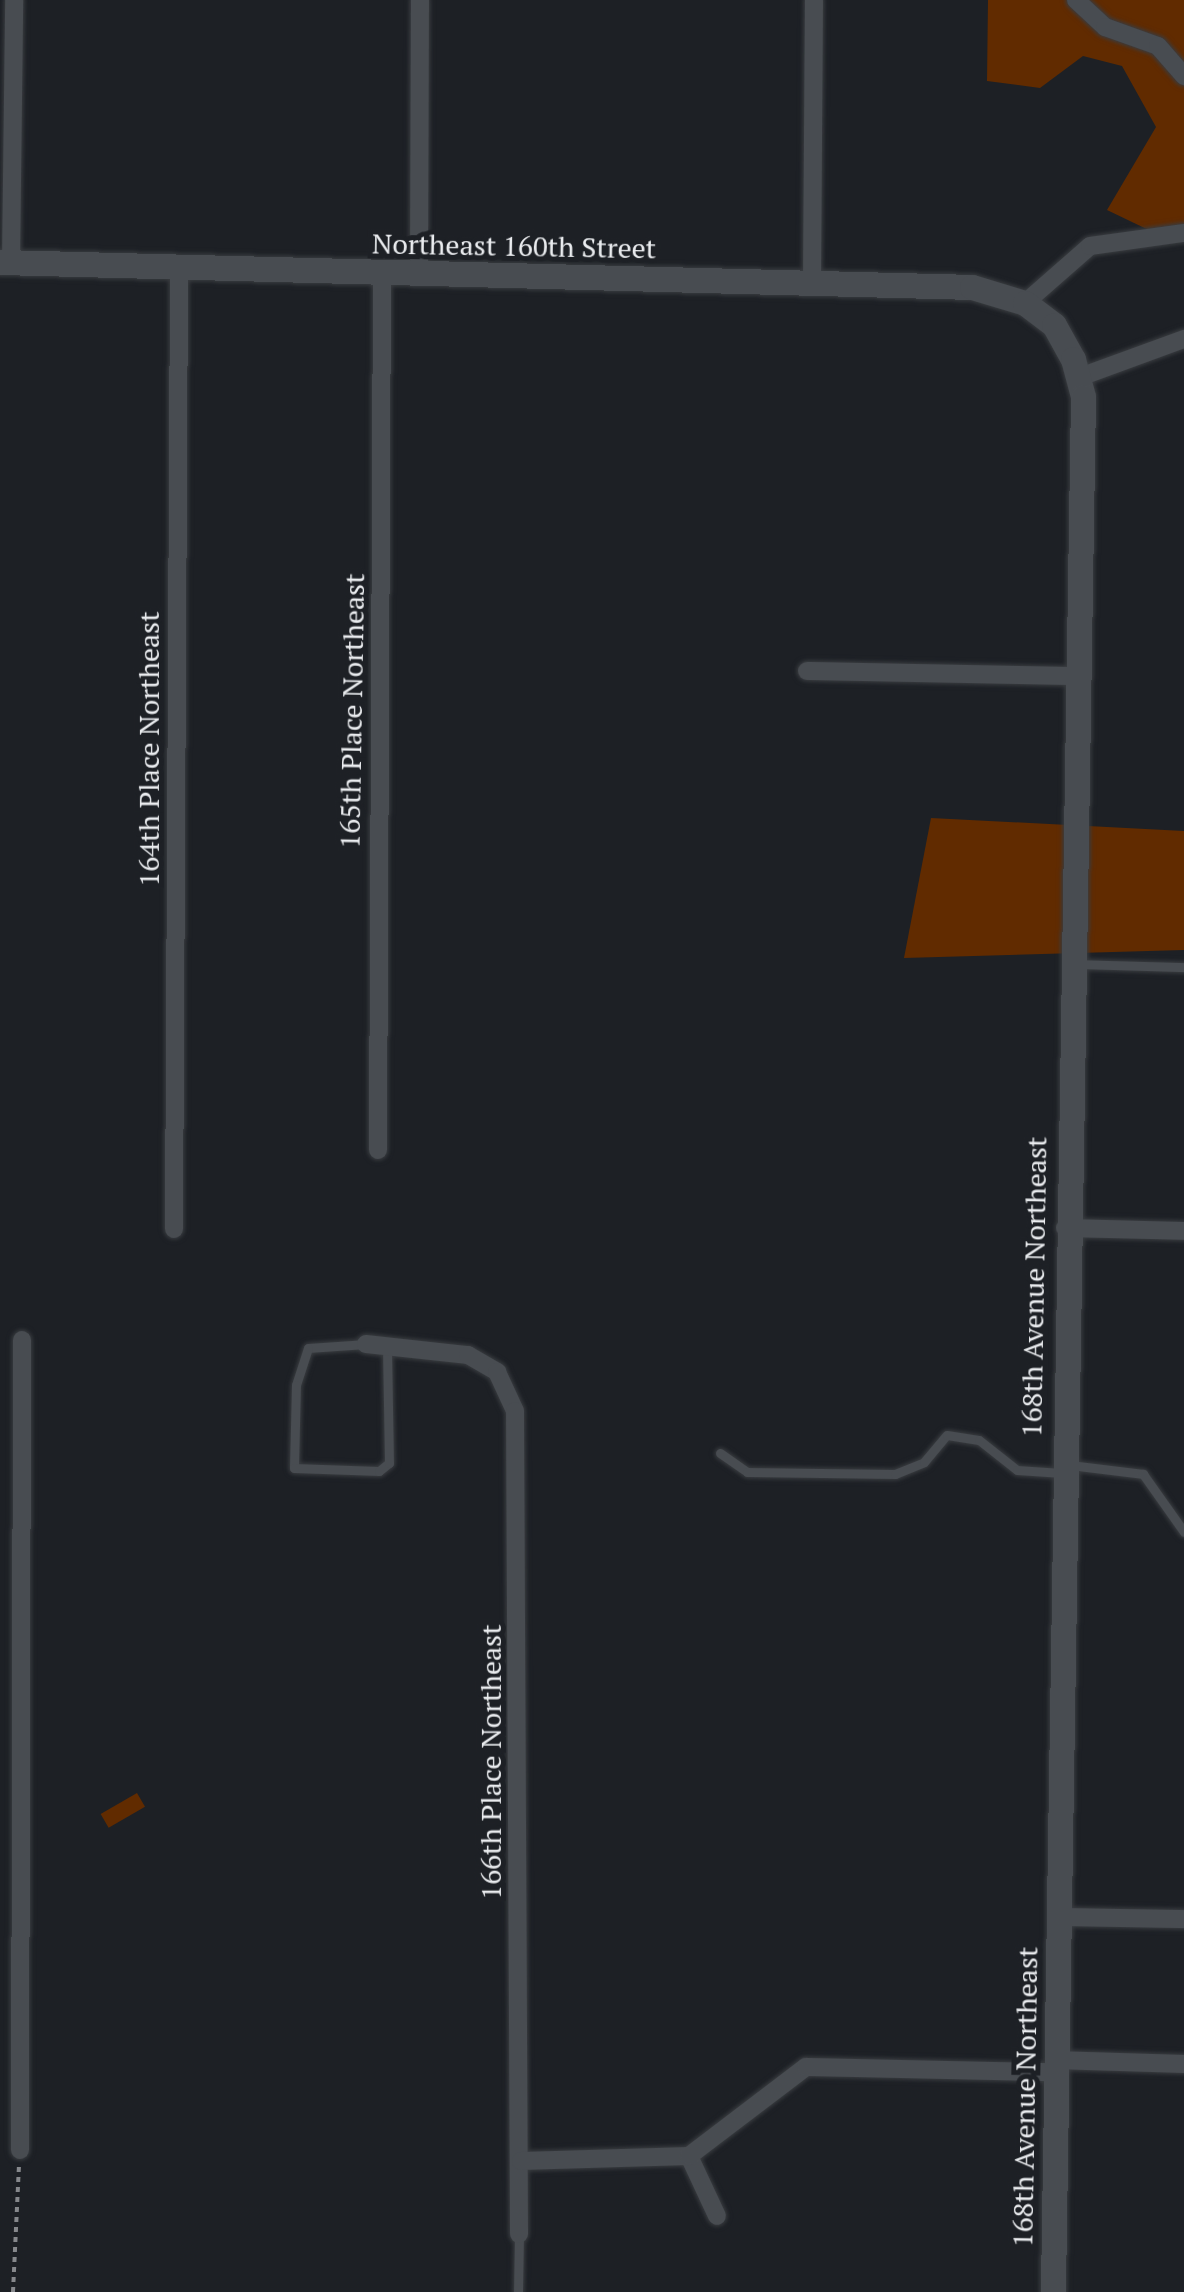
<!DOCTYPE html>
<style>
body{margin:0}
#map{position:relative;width:1184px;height:2292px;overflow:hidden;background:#1d2025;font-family:"PT Serif",serif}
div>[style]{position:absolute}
.green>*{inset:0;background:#612b00;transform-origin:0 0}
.path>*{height:4px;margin-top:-2px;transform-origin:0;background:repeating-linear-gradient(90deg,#86888c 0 5px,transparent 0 10px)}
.roads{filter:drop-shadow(0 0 2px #393c40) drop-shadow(0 0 2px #393c40)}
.lane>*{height:9px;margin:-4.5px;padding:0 4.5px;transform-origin:4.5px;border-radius:4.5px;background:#484c51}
.street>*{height:18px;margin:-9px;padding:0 9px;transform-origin:9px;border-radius:9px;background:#484c51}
.secondary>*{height:25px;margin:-12.5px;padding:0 12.5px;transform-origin:12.5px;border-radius:12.5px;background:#484c51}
span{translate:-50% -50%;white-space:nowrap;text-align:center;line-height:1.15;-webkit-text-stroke:10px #1d2025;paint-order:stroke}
.street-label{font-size:28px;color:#eaecef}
</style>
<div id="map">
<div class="green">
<i style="clip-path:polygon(988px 0,1184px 0,1184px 233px,1157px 234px,1107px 210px,1156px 127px,1122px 66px,1083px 56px,1040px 88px,987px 81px)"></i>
<i style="clip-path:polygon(931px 818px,1184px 831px,1184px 950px,904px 958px)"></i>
<i style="left:137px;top:1793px;width:16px;height:42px;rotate:60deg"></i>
</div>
<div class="path">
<i style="left:13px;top:2292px;width:127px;rotate:-87.3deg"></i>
</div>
<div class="roads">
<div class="lane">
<i style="left:1076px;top:964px;width:108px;rotate:1.6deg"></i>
<i style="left:366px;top:1344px;width:58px;rotate:176.1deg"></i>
<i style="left:308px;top:1348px;width:39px;rotate:108deg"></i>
<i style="left:296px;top:1385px;width:83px;rotate:91.4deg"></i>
<i style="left:294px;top:1468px;width:85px;rotate:2deg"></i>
<i style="left:379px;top:1471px;width:13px;rotate:-39deg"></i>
<i style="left:389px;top:1463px;width:118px;rotate:-91deg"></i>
<i style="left:720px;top:1453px;width:33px;rotate:35deg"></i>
<i style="left:747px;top:1472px;width:148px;rotate:0.8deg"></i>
<i style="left:895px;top:1474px;width:31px;rotate:-22deg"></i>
<i style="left:924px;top:1462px;width:35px;rotate:-50deg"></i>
<i style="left:947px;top:1435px;width:32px;rotate:9deg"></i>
<i style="left:979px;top:1440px;width:48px;rotate:38.3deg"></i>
<i style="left:1017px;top:1470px;width:45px;rotate:3.8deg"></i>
<i style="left:1070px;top:1465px;width:74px;rotate:7deg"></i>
<i style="left:1143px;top:1474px;width:71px;rotate:54.7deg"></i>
<i style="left:518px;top:2292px;width:57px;rotate:-89deg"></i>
</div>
<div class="street">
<i style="left:1076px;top:0;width:40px;rotate:43deg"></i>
<i style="left:1105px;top:27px;width:56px;rotate:19.7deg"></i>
<i style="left:1158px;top:46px;width:40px;rotate:49deg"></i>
<i style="left:11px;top:262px;width:262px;rotate:-89.3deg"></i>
<i style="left:419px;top:272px;width:272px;rotate:-89.8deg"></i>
<i style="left:812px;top:283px;width:283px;rotate:-89.6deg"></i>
<i style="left:1025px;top:303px;width:86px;rotate:-41.2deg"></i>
<i style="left:1090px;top:246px;width:95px;rotate:-7.9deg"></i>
<i style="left:1080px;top:377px;width:111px;rotate:-20.1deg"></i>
<i style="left:807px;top:671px;width:268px;rotate:1.1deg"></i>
<i style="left:378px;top:1150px;width:877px;rotate:-89.74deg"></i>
<i style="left:1065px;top:1228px;width:119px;rotate:1.4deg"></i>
<i style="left:174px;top:1229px;width:959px;rotate:-89.7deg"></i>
<i style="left:366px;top:1344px;width:103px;rotate:6.2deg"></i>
<i style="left:468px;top:1355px;width:34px;rotate:30deg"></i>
<i style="left:497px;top:1372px;width:43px;rotate:65.2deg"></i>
<i style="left:515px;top:1411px;width:823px;rotate:89.72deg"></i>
<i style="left:1057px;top:1917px;width:127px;rotate:0.9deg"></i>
<i style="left:1055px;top:2060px;width:129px;rotate:1.8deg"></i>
<i style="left:20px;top:2150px;width:810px;rotate:-89.86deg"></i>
<i style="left:689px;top:2156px;width:66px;rotate:65deg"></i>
<i style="left:521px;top:2161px;width:168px;rotate:-1.7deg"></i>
<i style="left:689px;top:2156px;width:147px;rotate:-37.3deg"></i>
<i style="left:806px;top:2067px;width:248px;rotate:1.2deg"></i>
</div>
<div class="secondary">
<i style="left:0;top:262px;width:972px;rotate:1.47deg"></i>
<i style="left:972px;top:287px;width:55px;rotate:16.8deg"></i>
<i style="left:1025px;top:303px;width:36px;rotate:37deg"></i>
<i style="left:1054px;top:325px;width:39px;rotate:61deg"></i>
<i style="left:1073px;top:359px;width:39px;rotate:75deg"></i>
<i style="left:1083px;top:397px;width:1895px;rotate:90.91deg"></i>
</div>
</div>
<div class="street-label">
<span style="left:514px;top:246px;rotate:1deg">Northeast 160th Street</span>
<span style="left:352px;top:711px;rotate:-89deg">165th Place Northeast</span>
<span style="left:149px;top:749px;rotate:-90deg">164th Place Northeast</span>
<span style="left:1034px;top:1287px;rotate:-89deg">168th Avenue Northeast</span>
<span style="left:491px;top:1762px;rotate:-90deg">166th Place Northeast</span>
<span style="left:1025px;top:2097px;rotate:-89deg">168th Avenue Northeast</span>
</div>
</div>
